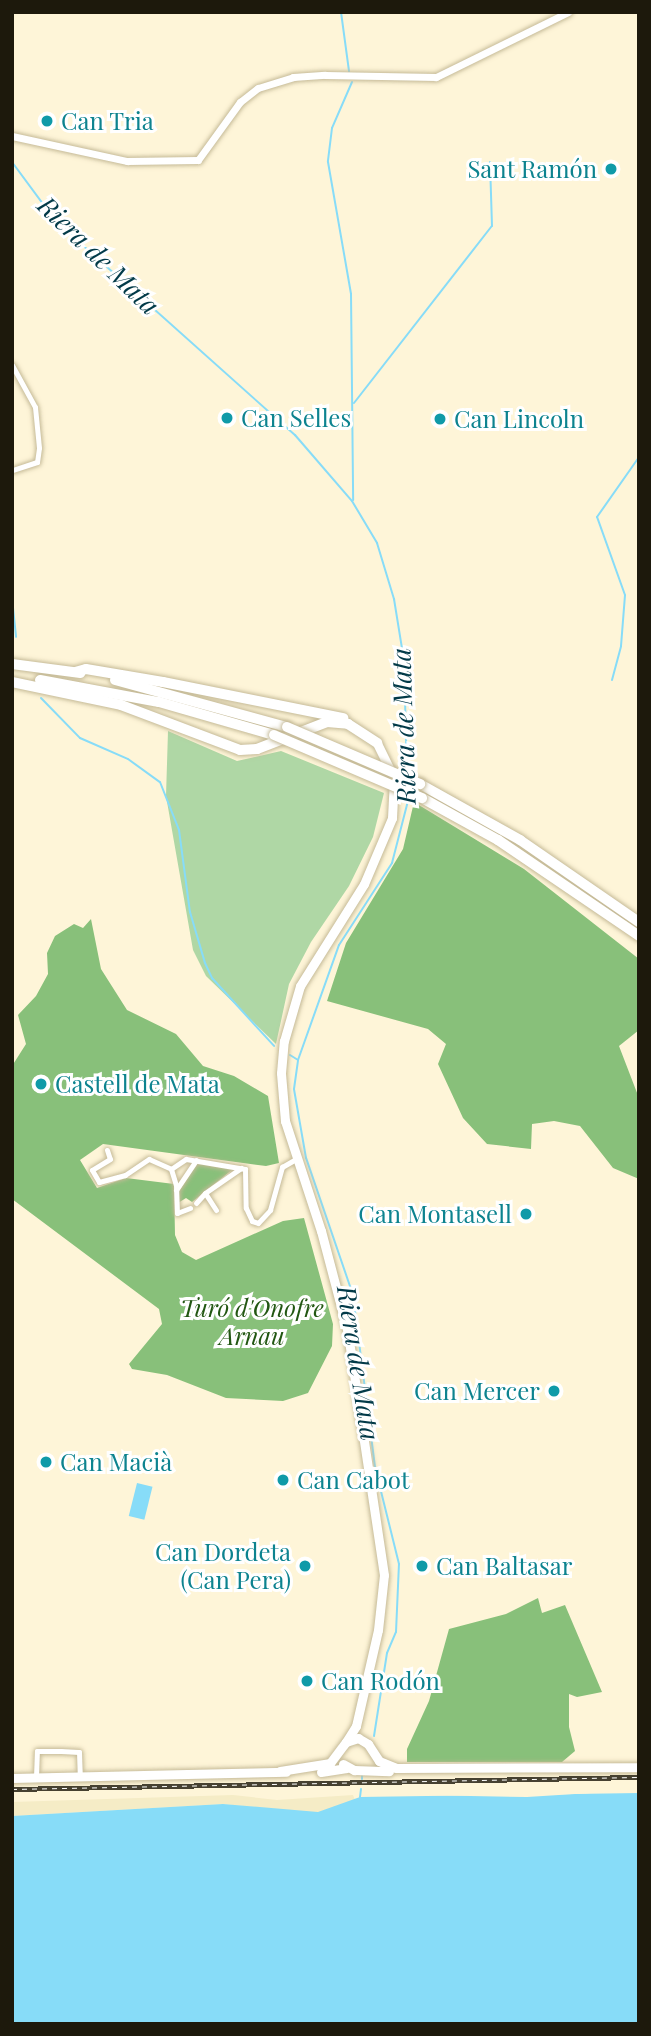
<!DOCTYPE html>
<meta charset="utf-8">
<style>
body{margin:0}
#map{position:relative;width:651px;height:2036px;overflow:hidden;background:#fef5d8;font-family:"Playfair Display",serif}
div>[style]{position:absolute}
.green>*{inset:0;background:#afd7a5}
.forest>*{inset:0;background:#88c07a}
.sand>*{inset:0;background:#f5ecc6}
.water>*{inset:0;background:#87dcf8;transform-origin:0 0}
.pier>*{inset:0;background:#fef5d8}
.stream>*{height:2px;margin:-1px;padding:0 1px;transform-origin:1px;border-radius:1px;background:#87dcf8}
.roads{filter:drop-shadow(0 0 2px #c5ba97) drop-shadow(0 0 2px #c5ba97)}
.minor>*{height:5px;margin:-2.5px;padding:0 2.5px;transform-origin:2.5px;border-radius:2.5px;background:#fff}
.tertiary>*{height:7px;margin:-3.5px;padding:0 3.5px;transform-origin:3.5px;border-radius:3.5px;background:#fff}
.primary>*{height:9px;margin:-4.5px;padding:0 4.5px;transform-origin:4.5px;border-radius:4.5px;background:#fff}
.motorway>*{height:10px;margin:-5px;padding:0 5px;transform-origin:5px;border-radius:5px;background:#fff}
.rail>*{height:4.5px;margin-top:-2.25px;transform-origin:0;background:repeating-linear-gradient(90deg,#fff 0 5px,#464131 0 10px);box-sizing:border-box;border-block:2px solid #464131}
.bridges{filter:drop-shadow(0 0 2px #c5ba97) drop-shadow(0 0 2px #c5ba97)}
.motorway-bridge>*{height:10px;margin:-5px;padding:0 5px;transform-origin:5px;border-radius:5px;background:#fff}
.dots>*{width:19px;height:19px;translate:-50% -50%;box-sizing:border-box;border:4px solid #fff;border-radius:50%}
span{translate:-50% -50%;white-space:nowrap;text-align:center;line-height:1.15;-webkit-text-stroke:6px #fff;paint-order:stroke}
.culture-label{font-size:24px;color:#0d838f}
.left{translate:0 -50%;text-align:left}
.right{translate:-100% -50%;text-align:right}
.park-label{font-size:24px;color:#225712;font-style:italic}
.water-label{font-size:26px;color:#023a48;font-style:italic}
.frame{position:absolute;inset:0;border:14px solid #1d190c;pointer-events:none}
</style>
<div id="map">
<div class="green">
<i style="clip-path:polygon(168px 731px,237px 761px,281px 751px,384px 793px,373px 837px,349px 886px,311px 942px,289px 984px,276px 1044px,206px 976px,193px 950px,166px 796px)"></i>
</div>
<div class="forest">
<i style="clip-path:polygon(414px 802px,524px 869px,639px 959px,639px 1030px,619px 1046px,639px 1098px,639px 1179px,613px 1168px,580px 1126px,554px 1121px,532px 1124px,531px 1149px,487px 1144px,463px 1118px,438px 1064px,446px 1044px,428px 1029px,327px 1001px,346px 943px,403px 849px)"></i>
<i style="clip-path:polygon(91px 919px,101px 969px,127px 1010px,176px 1034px,203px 1066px,234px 1076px,268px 1096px,279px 1163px,266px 1166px,103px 1144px,80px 1160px,97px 1188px,126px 1178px,174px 1184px,175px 1235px,182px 1252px,196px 1260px,283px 1221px,304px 1218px,333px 1324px,332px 1346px,308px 1393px,283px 1401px,226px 1398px,167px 1375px,132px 1369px,129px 1364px,162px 1324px,159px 1309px,12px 1199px,12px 1066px,26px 1044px,18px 1015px,36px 996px,48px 974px,47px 953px,55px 936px,74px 924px,83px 928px)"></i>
<i style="clip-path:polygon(196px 1163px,233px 1169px,192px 1202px,186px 1198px,178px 1203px,178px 1193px)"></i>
<i style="clip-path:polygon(538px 1598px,542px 1613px,565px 1605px,602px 1692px,577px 1697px,569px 1694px,569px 1727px,575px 1751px,562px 1762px,407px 1762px,407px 1749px,429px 1701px,449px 1629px,506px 1614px)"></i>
</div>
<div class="sand">
<i style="clip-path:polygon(233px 1795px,277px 1800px,353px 1795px,355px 1800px,318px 1813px,223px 1804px,12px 1816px,12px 1802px)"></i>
</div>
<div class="water">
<i style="left:137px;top:1483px;width:16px;height:34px;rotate:14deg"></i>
<i style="clip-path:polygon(639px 1793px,639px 2024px,12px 2024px,12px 1816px,223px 1804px,318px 1812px,360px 1797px)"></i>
</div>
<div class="pier">
<i style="clip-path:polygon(639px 1790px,527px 1797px,365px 1794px,527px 1794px)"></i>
</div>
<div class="stream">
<i style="left:341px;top:12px;width:60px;rotate:82.3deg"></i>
<i style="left:352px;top:82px;width:50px;rotate:113.5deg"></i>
<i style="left:332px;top:128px;width:34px;rotate:97deg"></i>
<i style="left:328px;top:162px;width:134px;rotate:80.1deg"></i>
<i style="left:351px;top:294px;width:206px;rotate:89.4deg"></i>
<i style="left:12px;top:162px;width:57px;rotate:53.5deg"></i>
<i style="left:46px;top:208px;width:47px;rotate:45.9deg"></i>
<i style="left:79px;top:242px;width:290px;rotate:41.8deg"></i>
<i style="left:295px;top:435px;width:87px;rotate:49.2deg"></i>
<i style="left:352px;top:501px;width:49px;rotate:59.2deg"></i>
<i style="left:377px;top:543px;width:59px;rotate:73.1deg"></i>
<i style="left:394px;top:599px;width:63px;rotate:80.8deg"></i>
<i style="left:404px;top:661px;width:113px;rotate:88.5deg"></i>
<i style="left:354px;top:403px;width:224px;rotate:-52.1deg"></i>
<i style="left:492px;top:226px;width:64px;rotate:-91.8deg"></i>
<i style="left:12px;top:598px;width:39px;rotate:84deg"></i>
<i style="left:612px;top:680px;width:35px;rotate:-75deg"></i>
<i style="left:621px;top:646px;width:51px;rotate:-85.5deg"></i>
<i style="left:625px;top:595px;width:83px;rotate:-109.7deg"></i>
<i style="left:597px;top:517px;width:73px;rotate:-55deg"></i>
<i style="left:41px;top:698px;width:56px;rotate:45.7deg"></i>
<i style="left:80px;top:738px;width:52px;rotate:23.6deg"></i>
<i style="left:128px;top:759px;width:39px;rotate:36deg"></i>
<i style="left:160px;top:782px;width:52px;rotate:68.4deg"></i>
<i style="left:179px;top:830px;width:83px;rotate:82.4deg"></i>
<i style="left:190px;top:912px;width:53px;rotate:73.6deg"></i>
<i style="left:205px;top:963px;width:17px;rotate:65deg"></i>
<i style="left:212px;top:978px;width:92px;rotate:47.6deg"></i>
<i style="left:290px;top:1055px;width:9px;rotate:32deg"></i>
<i style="left:374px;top:1736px;width:84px;rotate:-81.1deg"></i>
<i style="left:387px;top:1653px;width:23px;rotate:-67deg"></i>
<i style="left:396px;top:1632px;width:68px;rotate:-87.5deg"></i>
<i style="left:399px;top:1564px;width:100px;rotate:-103.9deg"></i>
<i style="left:375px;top:1467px;width:173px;rotate:-97.3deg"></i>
<i style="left:353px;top:1295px;width:145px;rotate:-108.9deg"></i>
<i style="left:306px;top:1158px;width:70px;rotate:-99.9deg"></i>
<i style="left:294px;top:1089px;width:29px;rotate:-82deg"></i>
<i style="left:298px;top:1060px;width:122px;rotate:-70.4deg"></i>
<i style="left:339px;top:945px;width:98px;rotate:-57.1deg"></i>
<i style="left:392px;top:863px;width:68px;rotate:-75.6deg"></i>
<i style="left:362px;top:1776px;width:3px;rotate:90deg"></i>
<i style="left:360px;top:1797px;width:8px;rotate:-83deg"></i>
</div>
<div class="roads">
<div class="minor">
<i style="left:12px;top:365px;width:48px;rotate:61.3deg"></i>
<i style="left:35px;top:407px;width:41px;rotate:84.4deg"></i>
<i style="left:39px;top:448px;width:14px;rotate:98deg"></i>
<i style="left:37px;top:462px;width:26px;rotate:162deg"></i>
<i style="left:107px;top:1150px;width:9px;rotate:72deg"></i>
<i style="left:110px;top:1159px;width:21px;rotate:149deg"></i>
<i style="left:92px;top:1170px;width:14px;rotate:60deg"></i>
<i style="left:99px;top:1182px;width:27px;rotate:-15deg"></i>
<i style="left:125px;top:1175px;width:29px;rotate:-34deg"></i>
<i style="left:149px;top:1159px;width:24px;rotate:24deg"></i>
<i style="left:171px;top:1169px;width:18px;rotate:-34deg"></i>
<i style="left:186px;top:1159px;width:60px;rotate:9.6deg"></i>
<i style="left:245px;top:1169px;width:39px;rotate:89deg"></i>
<i style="left:246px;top:1208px;width:14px;rotate:65deg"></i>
<i style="left:252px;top:1221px;width:6px;rotate:18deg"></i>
<i style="left:258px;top:1223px;width:18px;rotate:-47deg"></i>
<i style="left:270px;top:1210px;width:45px;rotate:-74.4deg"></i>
<i style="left:282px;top:1167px;width:16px;rotate:-30deg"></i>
<i style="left:171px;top:1169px;width:17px;rotate:73deg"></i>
<i style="left:176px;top:1185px;width:28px;rotate:88deg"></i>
<i style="left:177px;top:1213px;width:14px;rotate:-21deg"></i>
<i style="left:176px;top:1190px;width:36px;rotate:-56deg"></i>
<i style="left:196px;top:1203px;width:13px;rotate:-48deg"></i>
<i style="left:216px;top:1210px;width:20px;rotate:-123deg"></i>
<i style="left:205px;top:1193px;width:44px;rotate:-34.8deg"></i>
<i style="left:36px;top:1777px;width:26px;rotate:-88deg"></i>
<i style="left:37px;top:1751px;width:24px"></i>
<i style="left:61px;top:1751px;width:18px;rotate:3deg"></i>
<i style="left:79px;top:1752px;width:25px;rotate:88deg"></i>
</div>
<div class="tertiary">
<i style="left:12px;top:136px;width:118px;rotate:12.3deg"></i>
<i style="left:127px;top:161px;width:71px;rotate:-0.8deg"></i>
<i style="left:198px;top:160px;width:72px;rotate:-54.1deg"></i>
<i style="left:240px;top:102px;width:23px;rotate:-38deg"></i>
<i style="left:258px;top:88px;width:37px;rotate:-17deg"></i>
<i style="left:293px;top:77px;width:32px;rotate:-4deg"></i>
<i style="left:325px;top:75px;width:111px;rotate:1deg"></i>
<i style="left:436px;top:77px;width:147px;rotate:-26.2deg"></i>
</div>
<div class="primary">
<i style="left:346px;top:1742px;width:19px;rotate:-58deg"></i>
<i style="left:356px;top:1726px;width:98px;rotate:-77.1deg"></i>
<i style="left:378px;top:1630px;width:55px;rotate:-83.8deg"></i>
<i style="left:384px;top:1575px;width:245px;rotate:-98.5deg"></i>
<i style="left:348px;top:1333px;width:106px;rotate:-104.8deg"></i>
<i style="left:321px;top:1231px;width:116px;rotate:-108.1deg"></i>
<i style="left:285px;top:1121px;width:48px;rotate:-94.8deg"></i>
<i style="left:281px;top:1073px;width:32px;rotate:-85deg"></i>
<i style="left:284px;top:1041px;width:57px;rotate:-73.8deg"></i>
<i style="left:300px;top:986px;width:120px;rotate:-57.9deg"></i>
<i style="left:364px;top:884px;width:72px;rotate:-67deg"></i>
<i style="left:392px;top:818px;width:40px;rotate:-87.1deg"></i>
<i style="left:394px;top:778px;width:39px;rotate:-116deg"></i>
<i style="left:343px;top:1764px;width:13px;rotate:29deg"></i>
<i style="left:354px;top:1770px;width:35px;rotate:2deg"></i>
<i style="left:280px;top:1771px;width:51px;rotate:-9.1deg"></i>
<i style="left:330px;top:1763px;width:26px;rotate:-53deg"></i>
<i style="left:346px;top:1742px;width:13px;rotate:-18deg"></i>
<i style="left:358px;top:1738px;width:12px;rotate:31deg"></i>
<i style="left:368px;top:1744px;width:20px;rotate:57deg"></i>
<i style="left:379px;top:1761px;width:18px;rotate:22deg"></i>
<i style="left:396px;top:1768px;width:243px;rotate:-0.2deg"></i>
<i style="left:321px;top:1772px;width:26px;rotate:-9deg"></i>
<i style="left:12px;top:1778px;width:274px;rotate:-1.3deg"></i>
</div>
<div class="motorway">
<i style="left:12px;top:664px;width:69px;rotate:7.5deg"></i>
<i style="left:75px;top:672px;width:11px;rotate:-15deg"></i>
<i style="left:86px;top:669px;width:78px;rotate:9.6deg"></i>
<i style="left:163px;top:682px;width:184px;rotate:11.3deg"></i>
<i style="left:40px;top:680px;width:121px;rotate:10.5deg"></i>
<i style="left:159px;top:702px;width:120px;rotate:16deg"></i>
<i style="left:115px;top:680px;width:178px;rotate:15.3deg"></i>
<i style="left:12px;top:682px;width:111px;rotate:11.9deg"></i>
<i style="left:121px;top:705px;width:127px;rotate:20.7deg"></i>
<i style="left:240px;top:750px;width:17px;rotate:-3deg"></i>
<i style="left:257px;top:749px;width:75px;rotate:-21.1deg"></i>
<i style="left:327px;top:722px;width:21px;rotate:5deg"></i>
<i style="left:348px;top:724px;width:35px;rotate:33deg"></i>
<i style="left:420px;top:784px;width:115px;rotate:29.2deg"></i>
<i style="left:520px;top:840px;width:145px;rotate:34.6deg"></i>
<i style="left:422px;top:798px;width:87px;rotate:28.9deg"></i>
<i style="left:498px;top:840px;width:171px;rotate:34.2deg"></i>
</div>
</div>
<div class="rail">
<i style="left:12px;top:1789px;width:627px;rotate:-1.1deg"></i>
</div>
<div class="bridges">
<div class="motorway-bridge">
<i style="left:287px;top:727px;width:145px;rotate:23.2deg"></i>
<i style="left:274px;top:735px;width:161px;rotate:23.1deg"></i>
</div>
</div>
<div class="dots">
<i style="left:47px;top:121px;background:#0f9aa8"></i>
<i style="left:611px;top:169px;background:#0f9aa8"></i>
<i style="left:227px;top:418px;background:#0f9aa8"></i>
<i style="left:440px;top:419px;background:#0f9aa8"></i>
<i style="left:41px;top:1084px;background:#0f9aa8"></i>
<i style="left:526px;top:1214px;background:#0f9aa8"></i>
<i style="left:554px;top:1391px;background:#0f9aa8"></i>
<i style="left:46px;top:1462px;background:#0f9aa8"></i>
<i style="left:283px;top:1480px;background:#0f9aa8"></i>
<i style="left:305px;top:1566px;background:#0f9aa8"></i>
<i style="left:422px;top:1566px;background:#0f9aa8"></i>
<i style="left:307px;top:1681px;background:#0f9aa8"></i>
</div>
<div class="culture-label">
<span class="left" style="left:61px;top:121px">Can Tria</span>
<span class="right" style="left:597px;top:169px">Sant Ramón</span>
<span class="left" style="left:241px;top:418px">Can Selles</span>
<span class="left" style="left:454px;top:419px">Can Lincoln</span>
<span class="left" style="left:55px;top:1084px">Castell de Mata</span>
<span class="right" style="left:512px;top:1214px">Can Montasell</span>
<span class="right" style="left:540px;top:1391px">Can Mercer</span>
<span class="left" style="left:60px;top:1462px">Can Macià</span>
<span class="left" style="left:297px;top:1480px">Can Cabot</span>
<span class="right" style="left:291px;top:1566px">Can Dordeta<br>(Can Pera)</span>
<span class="left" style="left:436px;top:1566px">Can Baltasar</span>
<span class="left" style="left:321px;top:1681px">Can Rodón</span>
</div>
<div class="park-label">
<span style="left:252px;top:1322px">Turó d'Onofre<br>Arnau</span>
</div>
<div class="water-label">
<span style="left:99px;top:255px;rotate:44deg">Riera de Mata</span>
<span style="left:403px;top:726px;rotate:-92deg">Riera de Mata</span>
<span style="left:359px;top:1363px;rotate:81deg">Riera de Mata</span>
</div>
<div class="frame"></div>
</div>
